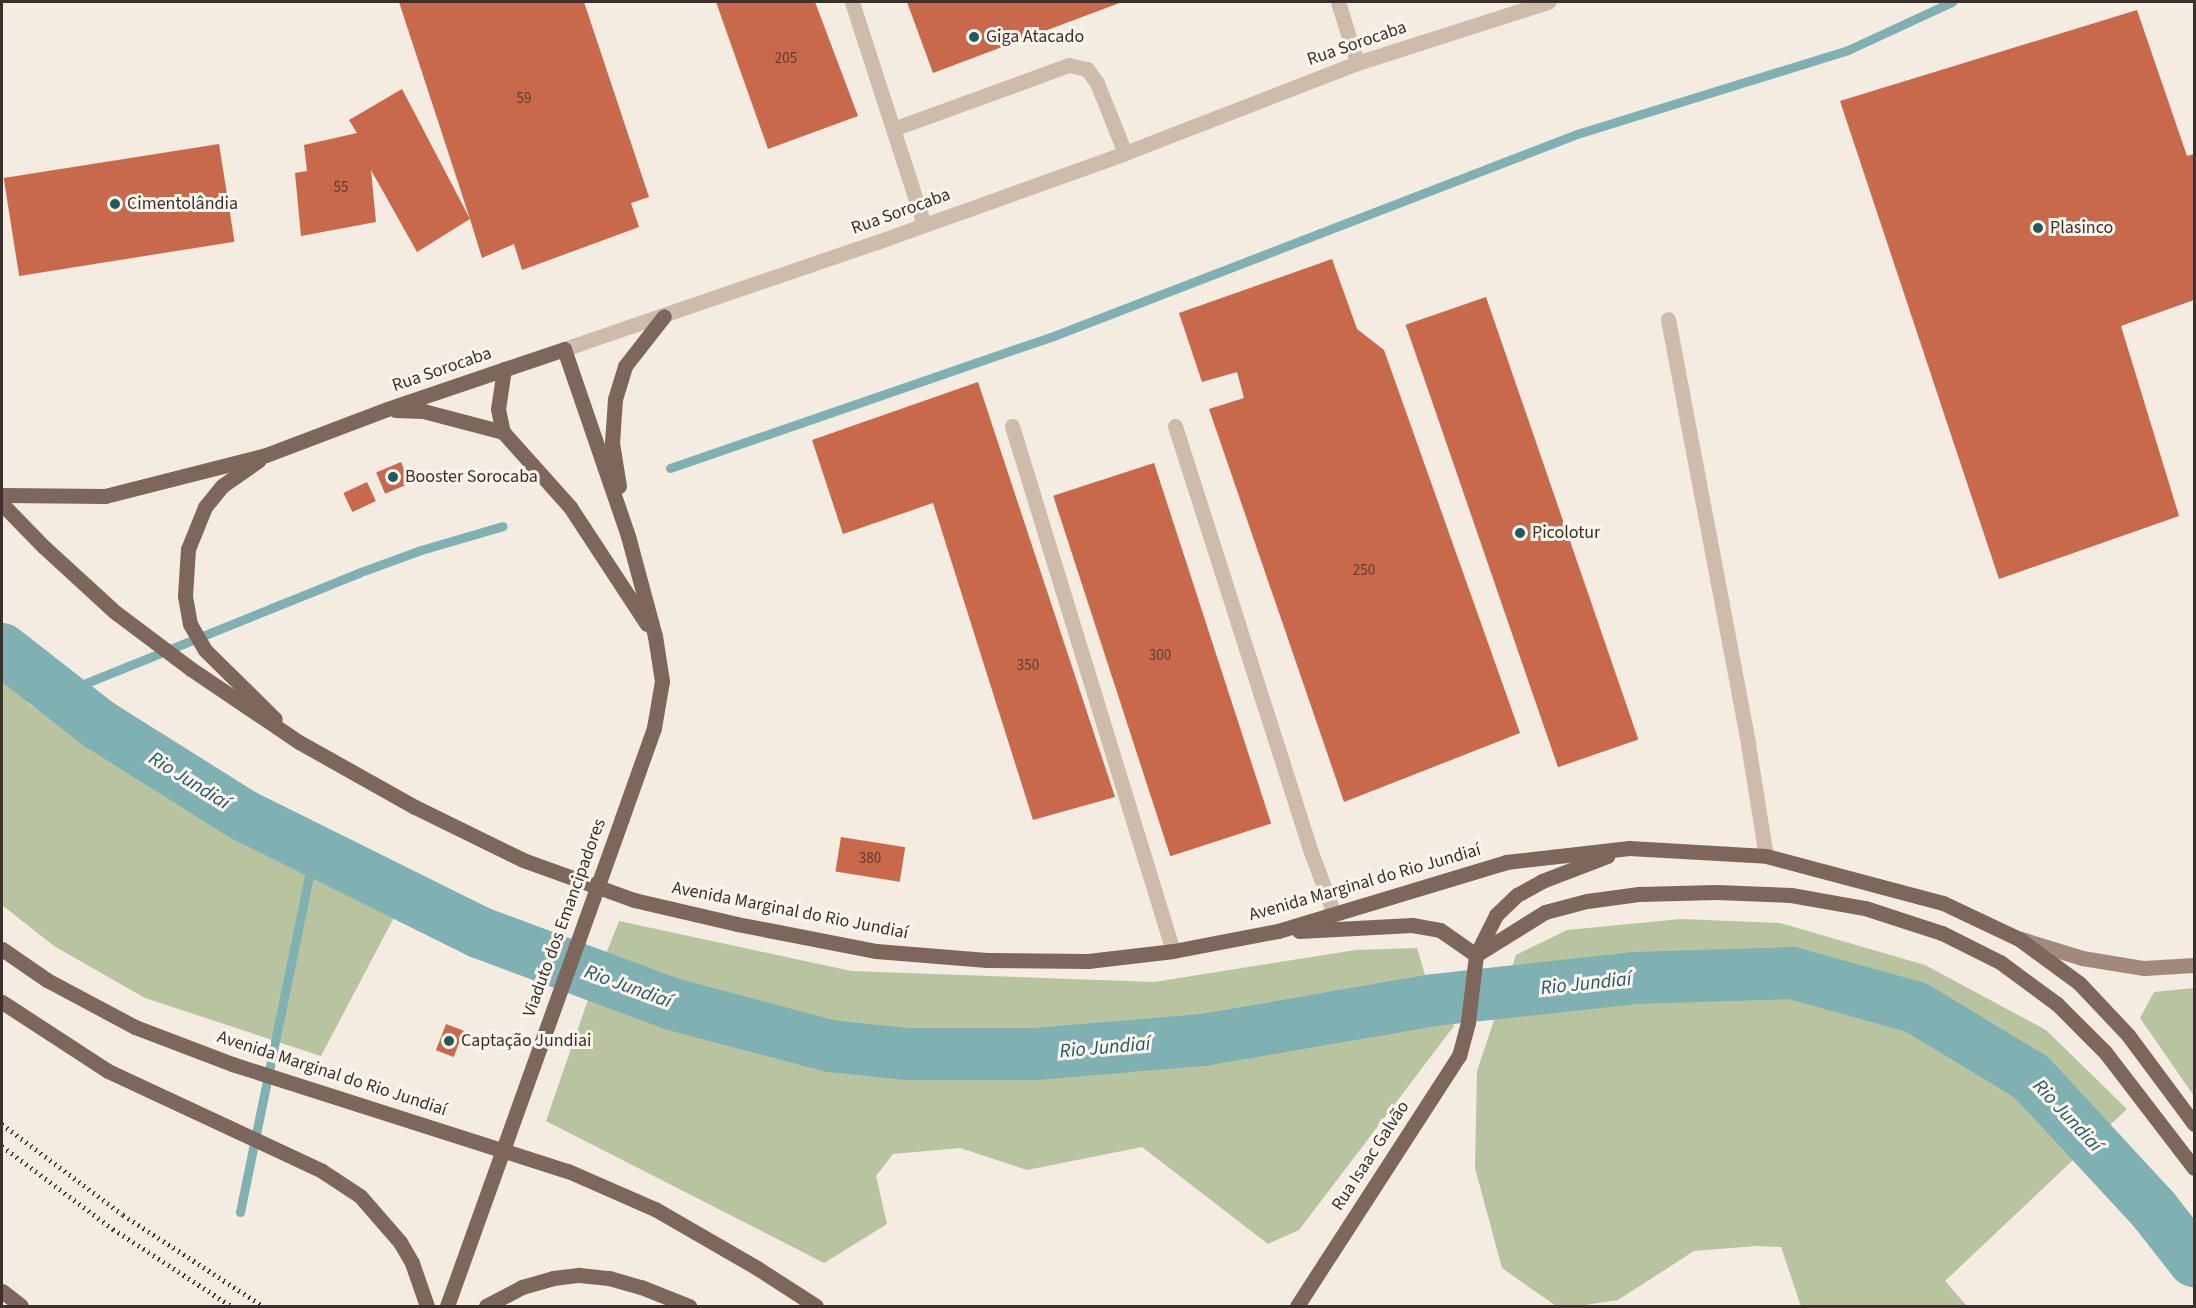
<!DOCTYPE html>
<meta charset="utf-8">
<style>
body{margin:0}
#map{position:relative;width:2196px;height:1308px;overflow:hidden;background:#f4ebe1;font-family:"Source Sans 3",sans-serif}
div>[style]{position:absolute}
.green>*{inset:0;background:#b8c4a0}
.stream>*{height:9px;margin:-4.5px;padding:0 4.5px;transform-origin:4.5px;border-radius:4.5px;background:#7fb0b2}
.river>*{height:52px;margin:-26px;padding:0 26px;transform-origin:26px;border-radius:26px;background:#7fb0b2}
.building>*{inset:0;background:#c8694b;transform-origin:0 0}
.service>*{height:15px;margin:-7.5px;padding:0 7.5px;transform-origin:7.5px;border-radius:7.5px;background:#cdbbac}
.tertiary>*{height:15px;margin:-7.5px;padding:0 7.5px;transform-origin:7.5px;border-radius:7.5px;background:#cdbbac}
.secondary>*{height:15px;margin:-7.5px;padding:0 7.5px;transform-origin:7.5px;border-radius:7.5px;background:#a18a7d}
.primary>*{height:15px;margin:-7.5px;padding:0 7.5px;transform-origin:7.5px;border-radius:7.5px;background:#7d675c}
.rail>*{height:4.5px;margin-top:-2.25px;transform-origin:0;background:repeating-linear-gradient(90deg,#3b302b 0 1.5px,transparent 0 6px)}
.primary-bridge>*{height:15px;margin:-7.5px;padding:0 7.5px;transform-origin:7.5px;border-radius:7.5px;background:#7d675c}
.dots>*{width:16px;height:16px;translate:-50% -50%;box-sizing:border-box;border:3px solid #fbf5ee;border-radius:50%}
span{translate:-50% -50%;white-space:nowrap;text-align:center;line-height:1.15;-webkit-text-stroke:6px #fbf5ee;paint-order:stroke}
.number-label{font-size:15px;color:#5e3e33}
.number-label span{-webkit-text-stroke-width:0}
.poi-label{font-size:18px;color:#3b302b}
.left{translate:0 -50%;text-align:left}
.street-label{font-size:18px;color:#3b302b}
.water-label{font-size:20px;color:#1f5a5e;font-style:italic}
.frame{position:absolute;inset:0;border:3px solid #3b302b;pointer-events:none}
</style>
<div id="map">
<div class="green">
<i style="clip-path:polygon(2px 672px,31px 706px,86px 728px,230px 820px,400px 906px,321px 1056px,145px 998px,54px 946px,2px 905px)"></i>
<i style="clip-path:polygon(1681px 919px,1780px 923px,1925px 965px,2046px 1030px,2127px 1109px,1945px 1281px,1967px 1306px,1801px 1306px,1781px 1247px,1756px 1246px,1694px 1251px,1618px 1300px,1579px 1306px,1556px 1306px,1502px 1268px,1475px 1168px,1477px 1071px,1516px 955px,1567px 930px)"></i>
<i style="clip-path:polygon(619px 921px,851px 971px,1154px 982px,1356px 950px,1417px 948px,1425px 975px,1454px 1026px,1299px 1230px,1268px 1244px,1142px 1147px,1027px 1170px,960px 1148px,893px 1154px,876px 1176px,887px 1224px,824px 1263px,546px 1121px,590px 994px)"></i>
<i style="clip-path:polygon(2194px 988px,2194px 1096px,2140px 1018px,2154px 992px)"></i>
</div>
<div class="stream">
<i style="left:670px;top:468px;width:408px;rotate:-19deg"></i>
<i style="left:1056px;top:335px;width:558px;rotate:-21.1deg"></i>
<i style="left:1577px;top:134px;width:284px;rotate:-17.2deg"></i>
<i style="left:1848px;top:50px;width:115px;rotate:-24.8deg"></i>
<i style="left:59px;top:694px;width:323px;rotate:-22deg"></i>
<i style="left:358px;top:573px;width:67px;rotate:-20.1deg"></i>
<i style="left:421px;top:550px;width:85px;rotate:-16.3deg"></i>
<i style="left:240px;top:1212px;width:369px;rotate:-78.4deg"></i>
</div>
<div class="river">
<i style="left:2px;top:649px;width:122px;rotate:38deg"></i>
<i style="left:98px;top:724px;width:171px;rotate:32.1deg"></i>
<i style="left:243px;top:815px;width:266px;rotate:26.4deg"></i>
<i style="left:481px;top:933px;width:204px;rotate:20.4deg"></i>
<i style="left:672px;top:1004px;width:163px;rotate:14.9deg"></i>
<i style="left:830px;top:1046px;width:78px;rotate:5.9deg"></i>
<i style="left:908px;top:1054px;width:128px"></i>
<i style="left:1036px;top:1054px;width:168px;rotate:-4.8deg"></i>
<i style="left:1203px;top:1040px;width:234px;rotate:-9.8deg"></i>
<i style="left:1434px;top:1000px;width:202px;rotate:-6.2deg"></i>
<i style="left:1635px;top:978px;width:157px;rotate:-1.8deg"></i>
<i style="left:1792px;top:973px;width:128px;rotate:15.5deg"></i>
<i style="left:1915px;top:1007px;width:135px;rotate:31.1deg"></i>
<i style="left:2031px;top:1077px;width:181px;rotate:47.2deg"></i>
<i style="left:2154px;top:1210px;width:65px;rotate:51.9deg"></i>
</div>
<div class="building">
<i style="clip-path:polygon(399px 2px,584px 2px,649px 197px,631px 203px,639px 227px,522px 270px,514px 244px,482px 258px,470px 219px,417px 252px,371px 170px,376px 222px,301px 236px,295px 173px,307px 171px,304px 145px,357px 133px,349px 120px,402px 89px,470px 219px)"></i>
<i style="clip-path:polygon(716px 2px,815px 2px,858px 116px,768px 149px)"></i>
<i style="clip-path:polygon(907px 2px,1122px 2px,933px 73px)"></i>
<i style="clip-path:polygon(2137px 10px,2187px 156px,2194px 154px,2194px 300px,2121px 326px,2179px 516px,1999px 579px,1840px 101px)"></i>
<i style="left:219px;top:144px;width:99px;height:218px;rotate:81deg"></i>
<i style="clip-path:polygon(1332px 259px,1357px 329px,1384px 350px,1520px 733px,1344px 802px,1209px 409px,1244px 398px,1237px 372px,1202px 382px,1179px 313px)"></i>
<i style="left:1486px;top:297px;width:468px;height:85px;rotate:71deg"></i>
<i style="clip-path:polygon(978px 382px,1115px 797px,1033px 820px,933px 503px,843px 534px,812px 440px)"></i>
<i style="left:401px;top:462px;width:23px;height:27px;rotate:67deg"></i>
<i style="left:1154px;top:463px;width:379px;height:106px;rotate:72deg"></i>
<i style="left:367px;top:482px;width:21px;height:26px;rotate:65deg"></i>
<i style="left:841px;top:837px;width:65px;height:35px;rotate:9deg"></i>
<i style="left:446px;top:1024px;width:19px;height:28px;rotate:21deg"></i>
</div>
<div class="service">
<i style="left:852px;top:2px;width:234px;rotate:72.1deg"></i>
<i style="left:1338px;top:2px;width:64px;rotate:72.7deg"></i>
<i style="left:893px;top:129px;width:187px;rotate:-20deg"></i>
<i style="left:1069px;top:65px;width:18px;rotate:13deg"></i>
<i style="left:1087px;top:69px;width:17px;rotate:54deg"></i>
<i style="left:1097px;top:83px;width:75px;rotate:68.2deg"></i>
<i style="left:1668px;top:319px;width:432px;rotate:79.3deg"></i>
<i style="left:1748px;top:744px;width:113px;rotate:80.9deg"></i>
<i style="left:1012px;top:426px;width:549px;rotate:72.95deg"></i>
<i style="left:1175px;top:426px;width:447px;rotate:72.3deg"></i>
<i style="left:1311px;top:852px;width:66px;rotate:69.6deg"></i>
</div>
<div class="tertiary">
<i style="left:564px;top:349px;width:331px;rotate:-18.9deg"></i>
<i style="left:877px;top:242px;width:263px;rotate:-19.7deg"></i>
<i style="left:1125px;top:153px;width:249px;rotate:-21.2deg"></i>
<i style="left:1357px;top:63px;width:201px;rotate:-17.7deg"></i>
</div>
<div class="secondary">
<i style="left:2021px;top:939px;width:64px;rotate:17.3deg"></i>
<i style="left:2082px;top:958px;width:63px;rotate:9.2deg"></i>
<i style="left:2144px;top:968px;width:50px;rotate:-3.4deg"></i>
</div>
<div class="primary">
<i style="left:504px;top:369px;width:40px;rotate:98.5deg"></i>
<i style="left:498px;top:409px;width:24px;rotate:78deg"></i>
<i style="left:503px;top:432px;width:101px;rotate:48.2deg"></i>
<i style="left:570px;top:507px;width:140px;rotate:56.7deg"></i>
<i style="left:395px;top:410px;width:28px;rotate:2deg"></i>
<i style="left:423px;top:411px;width:83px;rotate:14.7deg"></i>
<i style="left:259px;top:460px;width:45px;rotate:144.9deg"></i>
<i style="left:222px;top:486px;width:27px;rotate:129deg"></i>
<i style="left:205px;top:507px;width:45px;rotate:112deg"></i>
<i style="left:188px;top:549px;width:47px;rotate:93.7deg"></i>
<i style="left:185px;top:596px;width:28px;rotate:80deg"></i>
<i style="left:190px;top:624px;width:30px;rotate:60deg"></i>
<i style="left:205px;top:650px;width:98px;rotate:44.6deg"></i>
<i style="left:619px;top:486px;width:44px;rotate:-99.2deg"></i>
<i style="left:612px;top:443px;width:44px;rotate:-86.1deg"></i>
<i style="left:615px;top:399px;width:34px;rotate:-73deg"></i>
<i style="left:625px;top:366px;width:63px;rotate:-52deg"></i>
<i style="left:2px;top:495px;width:103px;rotate:0.6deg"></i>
<i style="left:105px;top:496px;width:166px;rotate:-14.3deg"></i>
<i style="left:266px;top:455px;width:129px;rotate:-20.8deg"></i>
<i style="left:387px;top:409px;width:187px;rotate:-18.7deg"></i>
<i style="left:564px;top:349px;width:198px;rotate:71.1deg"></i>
<i style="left:628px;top:536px;width:104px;rotate:74.9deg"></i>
<i style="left:655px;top:636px;width:46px;rotate:81.2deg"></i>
<i style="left:662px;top:681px;width:48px;rotate:99.7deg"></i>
<i style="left:654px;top:728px;width:96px;rotate:109.6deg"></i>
<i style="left:2px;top:504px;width:60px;rotate:45.7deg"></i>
<i style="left:44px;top:547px;width:96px;rotate:42.5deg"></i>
<i style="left:115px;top:612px;width:95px;rotate:36.9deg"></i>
<i style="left:191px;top:669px;width:130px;rotate:34.1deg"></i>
<i style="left:299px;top:742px;width:133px;rotate:29.3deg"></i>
<i style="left:415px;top:807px;width:120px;rotate:26.1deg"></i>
<i style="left:523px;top:860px;width:118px;rotate:19.8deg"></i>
<i style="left:634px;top:900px;width:106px;rotate:13.1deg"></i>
<i style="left:737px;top:924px;width:142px;rotate:11deg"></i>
<i style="left:876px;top:951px;width:111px;rotate:4.6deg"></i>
<i style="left:987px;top:960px;width:101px;rotate:0.6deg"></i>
<i style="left:1088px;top:961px;width:86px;rotate:-6.7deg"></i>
<i style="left:1173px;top:951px;width:107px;rotate:-10.8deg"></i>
<i style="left:1278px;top:931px;width:238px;rotate:-16.8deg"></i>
<i style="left:1506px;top:862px;width:124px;rotate:-6.5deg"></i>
<i style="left:1629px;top:848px;width:137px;rotate:3.3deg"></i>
<i style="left:1766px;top:856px;width:183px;rotate:14.9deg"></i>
<i style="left:1943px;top:903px;width:84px;rotate:25.3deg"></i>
<i style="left:2019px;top:939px;width:74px;rotate:36.3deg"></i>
<i style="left:2079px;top:983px;width:71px;rotate:46.7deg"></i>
<i style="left:2128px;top:1035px;width:111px;rotate:53.4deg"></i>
<i style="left:1299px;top:931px;width:113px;rotate:-3deg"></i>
<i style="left:1412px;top:925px;width:28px;rotate:10deg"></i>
<i style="left:1440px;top:930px;width:44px;rotate:34.8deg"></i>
<i style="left:2px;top:949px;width:55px;rotate:34.6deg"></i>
<i style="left:47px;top:980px;width:100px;rotate:28.1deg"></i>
<i style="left:135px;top:1027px;width:104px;rotate:20.9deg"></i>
<i style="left:232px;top:1064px;width:353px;rotate:17.7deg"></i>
<i style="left:568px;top:1171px;width:95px;rotate:23.6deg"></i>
<i style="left:655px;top:1209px;width:118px;rotate:30deg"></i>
<i style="left:757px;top:1268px;width:70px;rotate:32.8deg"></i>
<i style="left:1476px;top:955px;width:81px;rotate:-31.9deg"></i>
<i style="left:1545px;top:912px;width:43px;rotate:-14.7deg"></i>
<i style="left:1587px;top:901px;width:52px;rotate:-7.7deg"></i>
<i style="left:1639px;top:894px;width:77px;rotate:-1.5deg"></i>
<i style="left:1716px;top:892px;width:75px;rotate:2.3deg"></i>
<i style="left:1791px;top:895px;width:75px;rotate:10deg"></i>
<i style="left:1865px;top:908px;width:81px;rotate:18deg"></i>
<i style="left:1942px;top:933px;width:65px;rotate:26.6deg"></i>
<i style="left:2000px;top:962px;width:71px;rotate:36.4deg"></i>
<i style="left:2057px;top:1004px;width:68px;rotate:45deg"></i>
<i style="left:2105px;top:1052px;width:146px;rotate:52.5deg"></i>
<i style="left:2px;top:1002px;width:126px;rotate:33.1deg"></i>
<i style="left:108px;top:1071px;width:236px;rotate:25deg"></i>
<i style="left:322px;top:1171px;width:45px;rotate:33.3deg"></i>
<i style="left:360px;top:1196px;width:61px;rotate:49deg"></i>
<i style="left:400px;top:1242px;width:24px;rotate:60deg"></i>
<i style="left:412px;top:1263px;width:46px;rotate:70.8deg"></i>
<i style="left:2px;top:1291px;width:24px;rotate:38deg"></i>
<i style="left:486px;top:1306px;width:41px;rotate:-27.8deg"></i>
<i style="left:522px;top:1287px;width:32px;rotate:-16deg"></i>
<i style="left:553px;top:1278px;width:26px;rotate:-7deg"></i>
<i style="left:579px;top:1275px;width:30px;rotate:6deg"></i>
<i style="left:609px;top:1278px;width:33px;rotate:16deg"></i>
<i style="left:641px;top:1287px;width:52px;rotate:21.6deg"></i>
<i style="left:1297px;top:1306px;width:298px;rotate:-57.1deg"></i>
<i style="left:1459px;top:1056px;width:35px;rotate:-75deg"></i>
<i style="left:1468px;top:1022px;width:67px;rotate:-83.2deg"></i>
<i style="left:1476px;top:955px;width:45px;rotate:-63.4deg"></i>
<i style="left:1496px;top:915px;width:29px;rotate:-44deg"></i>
<i style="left:1517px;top:895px;width:29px;rotate:-29deg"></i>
<i style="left:1542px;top:881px;width:70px;rotate:-21deg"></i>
</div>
<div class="rail">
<i style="left:2px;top:1124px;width:151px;rotate:36.9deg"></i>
<i style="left:123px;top:1215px;width:167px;rotate:33deg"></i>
<i style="left:2px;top:1146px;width:139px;rotate:36.8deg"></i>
<i style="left:113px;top:1229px;width:141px;rotate:33.1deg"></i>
</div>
<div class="primary-bridge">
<i style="left:447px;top:1306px;width:518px;rotate:-70.27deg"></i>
</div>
<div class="dots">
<i style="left:974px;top:37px;background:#1f5a5e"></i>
<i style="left:115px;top:204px;background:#1f5a5e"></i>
<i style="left:2038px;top:228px;background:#1f5a5e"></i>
<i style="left:393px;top:477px;background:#1f5a5e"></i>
<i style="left:1520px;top:533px;background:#1f5a5e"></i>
<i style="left:449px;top:1041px;background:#1f5a5e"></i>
</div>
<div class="number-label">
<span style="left:786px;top:59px">205</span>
<span style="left:524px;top:99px">59</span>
<span style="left:341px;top:188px">55</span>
<span style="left:1364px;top:571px">250</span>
<span style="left:1160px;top:656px">300</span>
<span style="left:1028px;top:666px">350</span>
<span style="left:870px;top:859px">380</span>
</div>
<div class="poi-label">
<span class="left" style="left:986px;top:37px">Giga Atacado</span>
<span class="left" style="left:127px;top:204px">Cimentolândia</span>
<span class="left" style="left:2050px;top:228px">Plasinco</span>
<span class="left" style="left:405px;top:477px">Booster Sorocaba</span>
<span class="left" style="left:1532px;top:533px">Picolotur</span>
<span class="left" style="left:461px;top:1041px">Captação Jundiai</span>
</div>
<div class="street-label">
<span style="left:1357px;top:44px;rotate:-19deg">Rua Sorocaba</span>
<span style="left:901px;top:212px;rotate:-20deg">Rua Sorocaba</span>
<span style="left:442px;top:370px;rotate:-19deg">Rua Sorocaba</span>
<span style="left:1365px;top:883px;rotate:-16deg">Avenida Marginal do Rio Jundiaí</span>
<span style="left:790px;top:911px;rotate:11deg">Avenida Marginal do Rio Jundiaí</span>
<span style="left:565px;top:918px;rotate:-70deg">Viaduto dos Emancipadores</span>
<span style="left:332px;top:1074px;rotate:18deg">Avenida Marginal do Rio Jundiaí</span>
<span style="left:1371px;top:1156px;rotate:-57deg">Rua Isaac Galvão</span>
</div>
<div class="water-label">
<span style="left:189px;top:781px;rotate:32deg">Rio Jundiaí</span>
<span style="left:1586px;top:984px;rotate:-6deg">Rio Jundiaí</span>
<span style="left:628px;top:987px;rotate:20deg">Rio Jundiaí</span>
<span style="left:1105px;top:1048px;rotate:-5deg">Rio Jundiaí</span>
<span style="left:2067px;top:1116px;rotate:47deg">Rio Jundiaí</span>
</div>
<div class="frame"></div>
</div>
